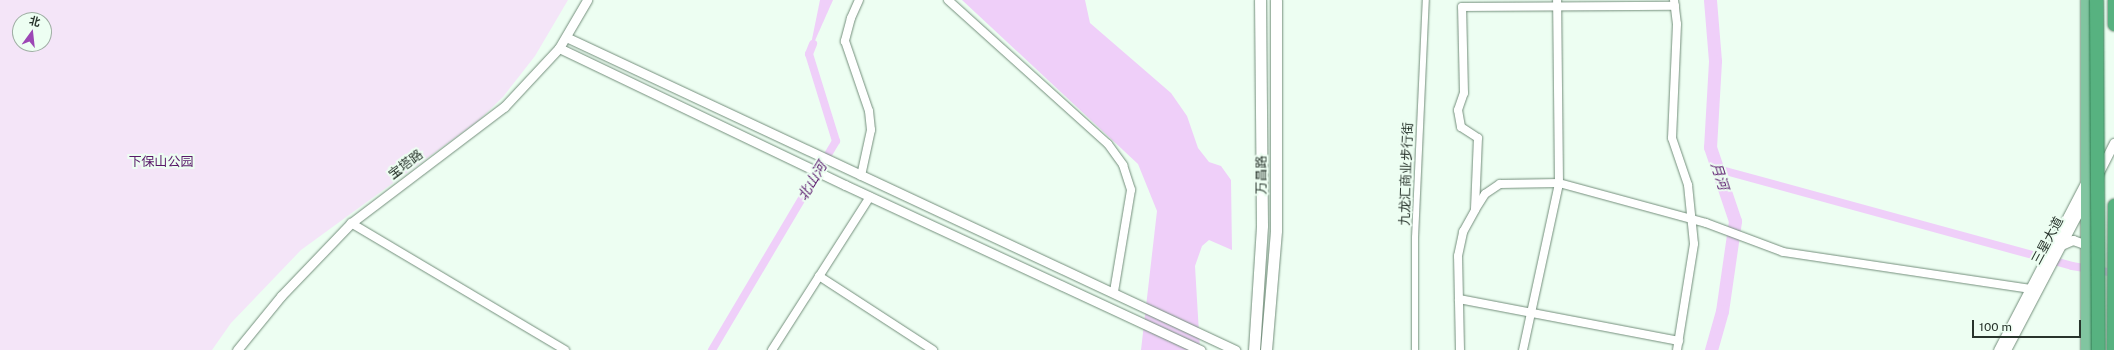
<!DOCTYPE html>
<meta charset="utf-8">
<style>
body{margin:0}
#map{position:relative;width:2114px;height:350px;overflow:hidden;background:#edfef2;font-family:"Public Sans","Noto Sans SC",sans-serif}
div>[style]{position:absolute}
.green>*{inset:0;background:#f4e5f8}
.water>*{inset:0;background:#efcff9}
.canal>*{height:8px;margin:-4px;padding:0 4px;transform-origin:4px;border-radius:4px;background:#efcff9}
.river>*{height:13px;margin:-6.5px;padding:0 6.5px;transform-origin:6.5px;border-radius:6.5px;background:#efcff9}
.roads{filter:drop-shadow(0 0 1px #738e7b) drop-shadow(0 0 1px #738e7b)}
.pedestrian>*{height:5.5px;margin:-2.75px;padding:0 2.75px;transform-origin:2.75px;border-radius:2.75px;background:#fff}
.minor>*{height:8px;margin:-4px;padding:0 4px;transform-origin:4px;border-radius:4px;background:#fff}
.tertiary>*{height:9px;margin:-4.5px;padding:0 4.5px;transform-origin:4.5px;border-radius:4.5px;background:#fff}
.secondary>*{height:11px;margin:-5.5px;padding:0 5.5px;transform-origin:5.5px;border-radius:5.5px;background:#fff}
.primary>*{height:12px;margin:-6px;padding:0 6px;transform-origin:6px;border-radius:6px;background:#81c5a0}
.trunk>*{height:13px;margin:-6.5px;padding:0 6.5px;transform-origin:6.5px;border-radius:6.5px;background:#57b280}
.bridges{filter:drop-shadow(0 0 1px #2b7a4e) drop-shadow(0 0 1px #2b7a4e)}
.trunk-bridge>*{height:13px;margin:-6.5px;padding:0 6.5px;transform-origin:6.5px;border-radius:6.5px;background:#57b280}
span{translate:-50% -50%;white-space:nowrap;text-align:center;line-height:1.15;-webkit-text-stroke:4px #edfef2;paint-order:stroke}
.park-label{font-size:13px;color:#581869}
.street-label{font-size:13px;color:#28342c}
.water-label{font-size:14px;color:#5d1d6f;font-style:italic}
.north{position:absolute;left:12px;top:12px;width:40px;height:40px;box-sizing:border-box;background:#edfef2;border:1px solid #9eada3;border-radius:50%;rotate:15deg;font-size:11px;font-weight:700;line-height:16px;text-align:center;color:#28342c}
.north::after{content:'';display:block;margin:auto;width:14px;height:18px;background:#9c47b5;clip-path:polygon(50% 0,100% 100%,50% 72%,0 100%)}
.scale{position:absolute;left:1972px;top:320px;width:109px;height:18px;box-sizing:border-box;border:2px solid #28342c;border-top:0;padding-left:5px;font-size:12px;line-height:14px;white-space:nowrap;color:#28342c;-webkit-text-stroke:3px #edfef2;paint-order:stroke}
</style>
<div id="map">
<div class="green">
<i style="clip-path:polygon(evenodd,0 0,568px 0,535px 56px,503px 97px,478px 121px,301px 250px,231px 323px,212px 350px,0 350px,0 0,20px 20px,44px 20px,44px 44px,20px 44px,20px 20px)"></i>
</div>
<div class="water">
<i style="clip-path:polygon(820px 0,833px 0,809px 54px)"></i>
<i style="clip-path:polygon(962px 0,1085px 0,1090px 23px,1171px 93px,1187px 116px,1198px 148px,1209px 162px,1221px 166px,1231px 180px,1232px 250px,1209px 240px,1202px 246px,1195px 266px,1200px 350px,1141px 350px,1157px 211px,1138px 164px)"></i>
</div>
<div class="canal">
<i style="left:1718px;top:169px;width:367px;rotate:15.3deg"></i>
<i style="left:2072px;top:266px;width:43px;rotate:9.5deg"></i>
<i style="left:712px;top:350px;width:243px;rotate:-59.3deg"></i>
<i style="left:836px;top:141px;width:91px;rotate:-107.2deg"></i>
<i style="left:809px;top:54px;width:11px;rotate:-68deg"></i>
</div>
<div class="river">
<i style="left:1710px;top:0;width:61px;rotate:85.3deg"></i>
<i style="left:1715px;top:61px;width:86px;rotate:93.3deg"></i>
<i style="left:1710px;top:147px;width:78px;rotate:71.3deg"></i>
<i style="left:1735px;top:221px;width:91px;rotate:98.2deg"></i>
<i style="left:1722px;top:311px;width:41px;rotate:105.8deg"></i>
</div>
<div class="roads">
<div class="pedestrian">
<i style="left:1415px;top:350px;width:112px;rotate:-90deg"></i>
<i style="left:1415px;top:238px;width:238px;rotate:-87.4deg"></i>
</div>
<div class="minor">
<i style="left:859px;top:0;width:20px;rotate:114deg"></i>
<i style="left:851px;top:18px;width:24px;rotate:105deg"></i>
<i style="left:845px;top:41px;width:74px;rotate:71.1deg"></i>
<i style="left:869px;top:111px;width:19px;rotate:84deg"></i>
<i style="left:871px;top:130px;width:47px;rotate:102.3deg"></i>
<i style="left:948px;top:0;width:215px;rotate:42deg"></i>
<i style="left:1108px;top:144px;width:26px;rotate:54deg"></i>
<i style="left:1123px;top:165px;width:26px;rotate:72deg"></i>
<i style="left:1131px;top:190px;width:103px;rotate:99.5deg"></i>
<i style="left:1674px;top:0;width:24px;rotate:83deg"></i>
<i style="left:1677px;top:24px;width:114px;rotate:92.5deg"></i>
<i style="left:1672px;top:138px;width:50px;rotate:71.2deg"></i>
<i style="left:1688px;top:185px;width:59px;rotate:84.2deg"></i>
<i style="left:1694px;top:244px;width:107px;rotate:99.1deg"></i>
<i style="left:1475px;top:209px;width:71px;rotate:-87.6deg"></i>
<i style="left:1478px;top:138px;width:20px;rotate:-147deg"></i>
<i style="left:1461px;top:127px;width:17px;rotate:-100deg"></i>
<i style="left:1458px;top:110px;width:18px;rotate:-71deg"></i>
<i style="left:1464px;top:93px;width:86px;rotate:-91.3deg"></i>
<i style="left:1462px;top:7px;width:213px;rotate:-0.3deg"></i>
<i style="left:351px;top:223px;width:249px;rotate:30.7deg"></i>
<i style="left:819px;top:276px;width:136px;rotate:33deg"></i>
<i style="left:1459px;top:299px;width:224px;rotate:10.8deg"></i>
<i style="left:772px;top:350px;width:182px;rotate:-57.4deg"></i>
<i style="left:1460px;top:350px;width:94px;rotate:-91.2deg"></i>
<i style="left:1458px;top:256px;width:25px;rotate:-78deg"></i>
<i style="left:1463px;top:232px;width:25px;rotate:-61deg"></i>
<i style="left:1475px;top:210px;width:19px;rotate:-58deg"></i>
<i style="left:1485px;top:194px;width:18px;rotate:-34deg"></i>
<i style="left:1500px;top:184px;width:59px;rotate:-1deg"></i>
<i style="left:1559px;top:183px;width:152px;rotate:15.2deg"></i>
<i style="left:1706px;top:223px;width:82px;rotate:20.6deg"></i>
<i style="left:1783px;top:252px;width:250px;rotate:8.5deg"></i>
<i style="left:1523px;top:350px;width:171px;rotate:-77.8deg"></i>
<i style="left:1559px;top:183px;width:183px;rotate:-90.6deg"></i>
</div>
<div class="tertiary">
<i style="left:566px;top:37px;width:739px;rotate:25.07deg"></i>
<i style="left:559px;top:48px;width:317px;rotate:25.6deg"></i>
<i style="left:845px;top:185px;width:392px;rotate:24.9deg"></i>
<i style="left:2098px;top:174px;width:35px;rotate:-63deg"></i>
<i style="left:2061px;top:245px;width:13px;rotate:-23deg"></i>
<i style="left:2073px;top:240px;width:15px;rotate:20deg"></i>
<i style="left:237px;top:350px;width:70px;rotate:-50.8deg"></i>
<i style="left:281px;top:296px;width:101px;rotate:-46.2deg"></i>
<i style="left:351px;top:223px;width:192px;rotate:-37.2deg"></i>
<i style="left:504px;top:107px;width:81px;rotate:-47deg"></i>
<i style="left:559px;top:48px;width:56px;rotate:-59.7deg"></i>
<i style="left:1998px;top:350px;width:193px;rotate:-62.5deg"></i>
<i style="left:2006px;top:350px;width:174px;rotate:-62.3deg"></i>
</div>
<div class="secondary">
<i style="left:1254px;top:350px;width:125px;rotate:-86.3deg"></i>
<i style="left:1262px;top:225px;width:225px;rotate:-90.5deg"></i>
<i style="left:1266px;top:350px;width:120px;rotate:-85.2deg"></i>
<i style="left:1276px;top:230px;width:230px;rotate:-90deg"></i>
</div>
<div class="primary">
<i style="left:2087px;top:350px;width:350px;rotate:-90deg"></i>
</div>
<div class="trunk">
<i style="left:2114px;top:0;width:24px;rotate:90deg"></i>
<i style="left:2113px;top:350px;width:145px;rotate:-89.6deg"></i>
</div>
</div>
<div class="bridges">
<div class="trunk-bridge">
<i style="left:2096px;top:0;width:350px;rotate:89.7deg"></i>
</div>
</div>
<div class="park-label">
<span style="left:161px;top:162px">下保山公园</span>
</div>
<div class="street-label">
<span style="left:406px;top:165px;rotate:-37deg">宝塔路</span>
<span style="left:1407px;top:174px;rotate:-88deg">九龙汇商业步行街</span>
<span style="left:1262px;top:175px;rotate:-90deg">万昌路</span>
<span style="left:2048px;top:241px;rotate:-62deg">三星大道</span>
</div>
<div class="water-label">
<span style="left:1720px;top:176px;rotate:72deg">月河</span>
<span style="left:812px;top:181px;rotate:-59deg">北山河</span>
</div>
<div class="north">北</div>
<div class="scale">100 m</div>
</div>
